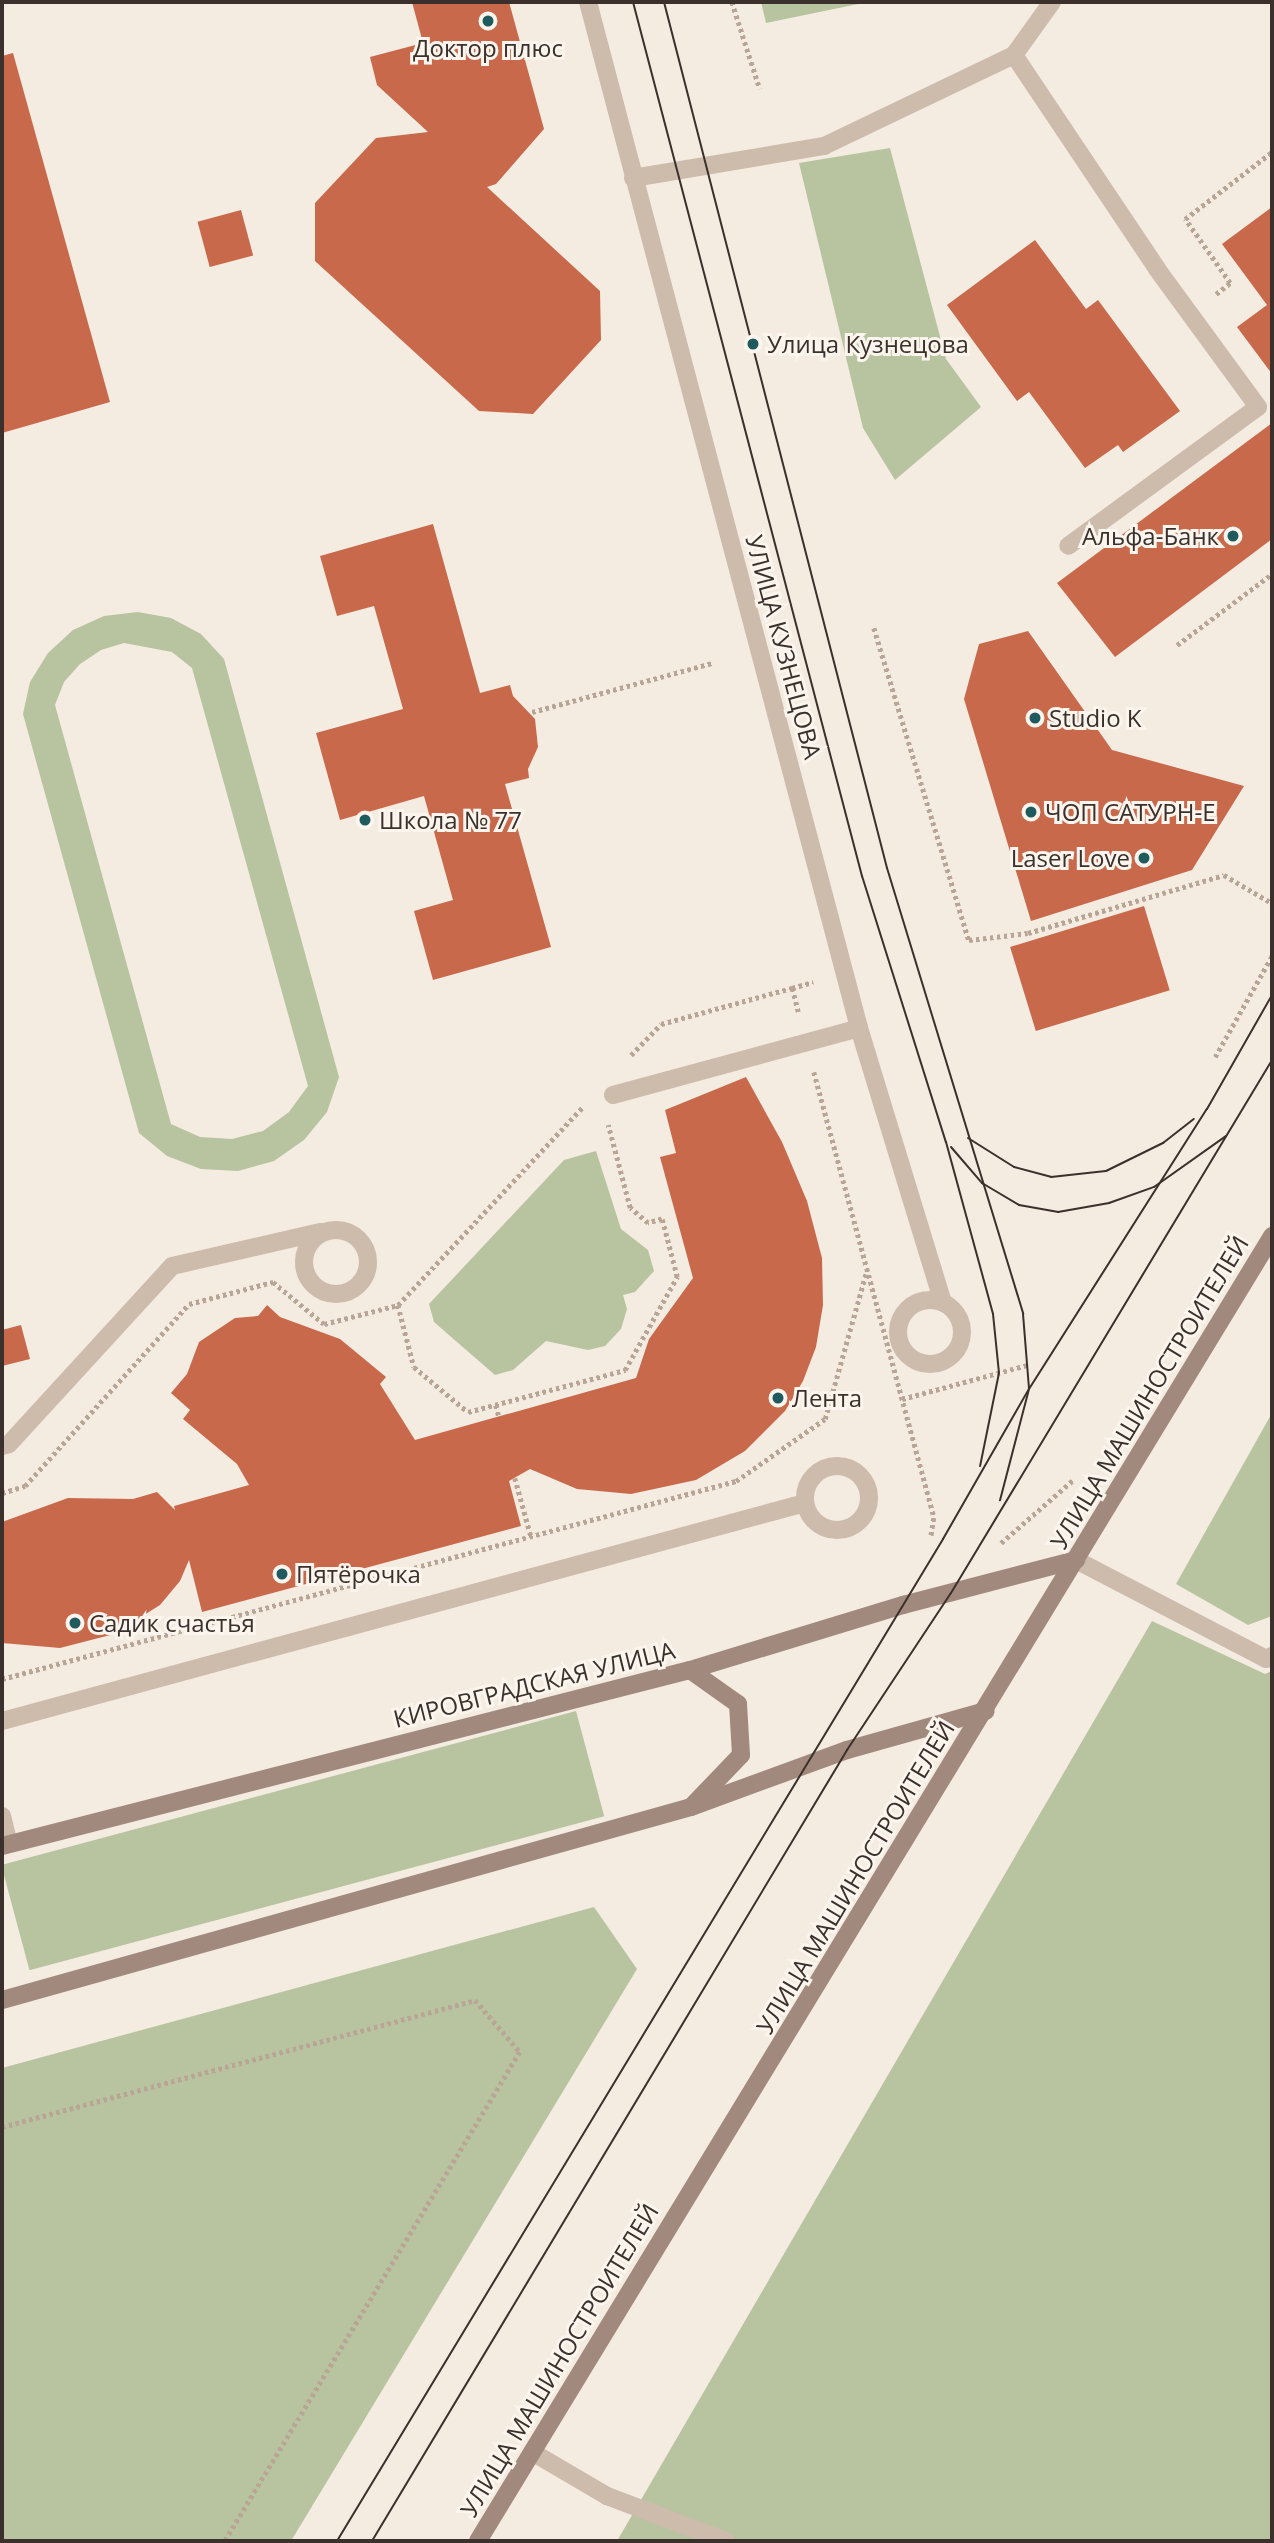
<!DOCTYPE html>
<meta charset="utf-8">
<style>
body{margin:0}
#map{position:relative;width:1274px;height:2543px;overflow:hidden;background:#f4ebe1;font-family:"Open Sans",sans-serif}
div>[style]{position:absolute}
.green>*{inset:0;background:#b8c4a0;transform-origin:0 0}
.building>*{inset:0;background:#c8694b;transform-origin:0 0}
.path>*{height:4.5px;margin-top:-2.25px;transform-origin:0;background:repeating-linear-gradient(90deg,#b9a596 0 3.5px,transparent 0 7px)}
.service>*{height:18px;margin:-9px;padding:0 9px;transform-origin:9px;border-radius:9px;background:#cdbbac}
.service>.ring{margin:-9px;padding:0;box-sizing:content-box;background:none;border:18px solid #cdbbac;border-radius:50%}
.minor>*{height:18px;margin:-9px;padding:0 9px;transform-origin:9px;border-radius:9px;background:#cdbbac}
.secondary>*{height:18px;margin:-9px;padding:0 9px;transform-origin:9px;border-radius:9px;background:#a18a7d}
.tram>*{height:2px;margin:-1px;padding:0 1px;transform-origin:1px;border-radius:1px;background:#3b302b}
.dots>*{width:19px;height:19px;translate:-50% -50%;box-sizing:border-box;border:4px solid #fbf5ee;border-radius:50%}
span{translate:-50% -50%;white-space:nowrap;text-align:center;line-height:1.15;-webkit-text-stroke:6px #fbf5ee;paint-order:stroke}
.poi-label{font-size:24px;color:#3b302b}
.left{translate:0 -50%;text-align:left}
.right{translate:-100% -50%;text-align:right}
.street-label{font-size:24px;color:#3b302b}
.frame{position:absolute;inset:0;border:4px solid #3b302b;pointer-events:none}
</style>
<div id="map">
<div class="green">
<i style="clip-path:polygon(761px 2px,868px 2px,766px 23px)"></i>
<i style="clip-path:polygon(890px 148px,946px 359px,981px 407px,895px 480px,863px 428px,799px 163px)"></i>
<i style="clip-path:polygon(evenodd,138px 612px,171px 618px,201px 634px,224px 659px,339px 1077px,327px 1112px,304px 1140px,274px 1161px,238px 1171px,201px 1169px,167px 1156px,139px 1133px,23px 714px,30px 682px,48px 653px,73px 630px,104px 616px,138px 612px,124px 643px,172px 652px,192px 668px,308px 1086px,289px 1112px,263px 1131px,232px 1139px,200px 1137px,171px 1124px,55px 705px,64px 682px,80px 664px,101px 650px,124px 643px)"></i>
<i style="clip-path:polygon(596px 1151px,621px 1229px,648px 1250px,654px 1271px,635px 1292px,623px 1295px,627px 1309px,621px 1329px,605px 1346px,588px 1350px,546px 1341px,513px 1370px,495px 1375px,434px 1322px,429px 1304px,564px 1160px)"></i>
<i style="clip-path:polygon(1272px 1413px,1272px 1616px,1248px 1625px,1176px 1584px)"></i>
<i style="clip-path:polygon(1152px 1621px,1265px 1674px,1272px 1671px,1272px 2541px,617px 2541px)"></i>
<i style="left:576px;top:1711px;width:109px;height:595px;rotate:75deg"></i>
<i style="clip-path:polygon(594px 1907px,637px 1969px,291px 2541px,2px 2541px,2px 2068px)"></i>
</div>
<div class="building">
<i style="clip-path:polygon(412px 2px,509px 2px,544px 129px,496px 184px,487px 187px,600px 291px,601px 340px,533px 414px,479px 411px,315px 261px,315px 203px,376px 138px,428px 132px,377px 85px,370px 57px,423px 43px)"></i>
<i style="clip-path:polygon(13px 53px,110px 402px,2px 433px,2px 56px)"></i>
<i style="clip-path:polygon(1272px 207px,1272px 374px,1237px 327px,1267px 305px,1222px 244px)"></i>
<i style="left:241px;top:210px;width:47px;height:45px;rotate:75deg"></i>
<i style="clip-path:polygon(1035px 240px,1086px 309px,1098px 300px,1180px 411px,1123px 452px,1118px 445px,1085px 468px,1029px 392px,1017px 401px,947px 305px)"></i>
<i style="clip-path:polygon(1272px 423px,1272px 539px,1115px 657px,1057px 583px)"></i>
<i style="clip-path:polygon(433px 524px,480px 693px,510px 685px,513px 696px,535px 719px,538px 747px,528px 769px,529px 778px,505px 784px,551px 947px,433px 980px,414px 911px,453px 900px,424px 796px,340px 820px,316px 733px,403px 709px,374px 606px,337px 616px,320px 556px)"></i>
<i style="clip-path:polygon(1028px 631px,1112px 750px,1244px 786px,1192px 870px,1031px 921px,964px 699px,979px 644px)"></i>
<i style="left:1144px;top:906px;width:88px;height:140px;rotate:73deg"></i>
<i style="clip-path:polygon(746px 1077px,782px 1142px,807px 1201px,822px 1258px,823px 1305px,816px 1347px,803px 1381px,785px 1411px,745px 1451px,696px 1480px,631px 1494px,577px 1489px,530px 1469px,509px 1481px,521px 1526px,202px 1612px,189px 1560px,180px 1581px,160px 1605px,114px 1634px,60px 1648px,2px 1643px,2px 1522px,68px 1498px,133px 1499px,157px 1492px,175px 1510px,174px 1506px,249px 1485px,237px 1464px,183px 1419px,190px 1410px,171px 1393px,187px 1374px,199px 1342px,235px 1318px,258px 1316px,267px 1305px,280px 1317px,340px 1339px,386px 1377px,380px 1384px,415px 1440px,636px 1378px,649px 1339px,693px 1278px,660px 1157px,676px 1153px,665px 1110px)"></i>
<i style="clip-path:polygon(21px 1325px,30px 1359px,2px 1366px,2px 1330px)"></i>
</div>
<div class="path">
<i style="left:732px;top:2px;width:91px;rotate:72.2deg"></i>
<i style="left:1216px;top:294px;width:18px;rotate:-38deg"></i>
<i style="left:1230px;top:283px;width:78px;rotate:-125.1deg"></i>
<i style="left:1185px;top:219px;width:110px;rotate:-37.6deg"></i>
<i style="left:874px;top:628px;width:326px;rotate:73.1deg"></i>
<i style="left:969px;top:940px;width:59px;rotate:-6.8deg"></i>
<i style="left:1028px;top:933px;width:204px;rotate:-16.5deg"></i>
<i style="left:1224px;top:875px;width:56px;rotate:30.3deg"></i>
<i style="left:1177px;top:645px;width:119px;rotate:-36.8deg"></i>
<i style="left:532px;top:712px;width:187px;rotate:-15.2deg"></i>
<i style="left:798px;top:1012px;width:25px;rotate:-104deg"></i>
<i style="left:792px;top:988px;width:22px;rotate:-16deg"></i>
<i style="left:631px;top:1055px;width:43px;rotate:-45.9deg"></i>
<i style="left:661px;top:1024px;width:136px;rotate:-15.4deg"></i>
<i style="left:1215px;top:1057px;width:116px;rotate:-60.6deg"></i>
<i style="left:814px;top:1072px;width:462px;rotate:74.9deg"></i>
<i style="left:934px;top:1518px;width:18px;rotate:99deg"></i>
<i style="left:398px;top:1305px;width:64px;rotate:75.5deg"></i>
<i style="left:414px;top:1367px;width:70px;rotate:39.8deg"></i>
<i style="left:468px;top:1412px;width:163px;rotate:-15deg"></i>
<i style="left:625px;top:1370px;width:107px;rotate:-60.8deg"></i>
<i style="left:677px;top:1277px;width:60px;rotate:-104.5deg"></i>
<i style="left:662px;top:1219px;width:15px;rotate:164deg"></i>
<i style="left:648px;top:1223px;width:23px;rotate:-140deg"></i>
<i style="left:630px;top:1208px;width:86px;rotate:-104.8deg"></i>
<i style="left:902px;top:1399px;width:130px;rotate:-15.2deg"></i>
<i style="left:496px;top:1405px;width:12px;rotate:76deg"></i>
<i style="left:515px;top:1478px;width:60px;rotate:74.6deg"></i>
<i style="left:2px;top:1493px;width:24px;rotate:-17deg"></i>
<i style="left:25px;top:1486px;width:245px;rotate:-48deg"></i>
<i style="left:189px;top:1304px;width:87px;rotate:-14.7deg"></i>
<i style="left:273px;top:1282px;width:66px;rotate:39.5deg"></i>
<i style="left:324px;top:1324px;width:76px;rotate:-14.4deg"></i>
<i style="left:398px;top:1305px;width:270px;rotate:-47deg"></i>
<i style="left:1001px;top:1543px;width:97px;rotate:-41.2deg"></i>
<i style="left:2px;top:1679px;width:760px;rotate:-15.1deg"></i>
<i style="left:736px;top:1481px;width:108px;rotate:-34.9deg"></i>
<i style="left:825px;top:1419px;width:155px;rotate:-74.3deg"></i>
<i style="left:2px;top:2127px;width:490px;rotate:-15deg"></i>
<i style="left:475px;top:2000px;width:69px;rotate:49.1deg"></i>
<i style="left:520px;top:2052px;width:571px;rotate:121.1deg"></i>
</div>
<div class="service">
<i style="left:1014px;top:55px;width:257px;rotate:56.2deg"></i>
<i style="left:1157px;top:269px;width:171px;rotate:53.8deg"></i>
<i style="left:1258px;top:407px;width:235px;rotate:143.8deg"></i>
<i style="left:633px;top:178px;width:194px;rotate:-9.5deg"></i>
<i style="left:824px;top:146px;width:211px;rotate:-25.6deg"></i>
<i style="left:1014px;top:55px;width:65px;rotate:-54.4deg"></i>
<i style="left:613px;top:1095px;width:255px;rotate:-15.2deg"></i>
<i class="ring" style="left:304px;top:1230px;width:46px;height:46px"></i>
<i class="ring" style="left:898px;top:1300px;width:46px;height:46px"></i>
<i style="left:2px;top:1446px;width:7px;rotate:-16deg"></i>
<i style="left:9px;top:1444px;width:241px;rotate:-47.5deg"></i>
<i style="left:172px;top:1266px;width:152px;rotate:-12.9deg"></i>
<i class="ring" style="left:805px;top:1466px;width:46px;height:46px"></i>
<i style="left:1076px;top:1560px;width:214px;rotate:27.5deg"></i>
<i style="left:1266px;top:1659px;width:7px;rotate:-27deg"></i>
<i style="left:2px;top:1721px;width:832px;rotate:-15.19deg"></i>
<i style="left:2px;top:1816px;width:29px;rotate:76deg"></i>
<i style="left:532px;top:2452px;width:87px;rotate:30.4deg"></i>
<i style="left:607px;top:2496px;width:127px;rotate:20.7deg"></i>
</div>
<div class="minor">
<i style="left:588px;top:2px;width:1061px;rotate:75.2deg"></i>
<i style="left:859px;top:1028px;width:287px;rotate:73deg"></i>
</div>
<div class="secondary">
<i style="left:690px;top:1670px;width:59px;rotate:35.3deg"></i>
<i style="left:738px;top:1704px;width:51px;rotate:86.6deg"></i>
<i style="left:741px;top:1755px;width:69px;rotate:133.8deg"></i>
<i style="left:2px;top:1846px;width:710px;rotate:-14.35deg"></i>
<i style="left:690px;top:1670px;width:223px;rotate:-17deg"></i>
<i style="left:903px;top:1605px;width:179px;rotate:-14.6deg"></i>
<i style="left:2px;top:2000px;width:716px;rotate:-15.65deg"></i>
<i style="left:691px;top:1807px;width:166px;rotate:-20.1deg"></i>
<i style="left:847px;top:1750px;width:144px;rotate:-15.7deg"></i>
<i style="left:478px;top:2541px;width:1528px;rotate:-58.68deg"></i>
</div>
<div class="tram">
<i style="left:633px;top:2px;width:904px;rotate:75.32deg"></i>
<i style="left:862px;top:876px;width:279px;rotate:72.5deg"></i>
<i style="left:946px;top:1142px;width:178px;rotate:74.7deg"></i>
<i style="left:993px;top:1314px;width:59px;rotate:84.2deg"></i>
<i style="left:999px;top:1373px;width:95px;rotate:101.5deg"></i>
<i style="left:664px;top:2px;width:894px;rotate:75.56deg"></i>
<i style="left:887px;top:868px;width:466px;rotate:73deg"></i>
<i style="left:1023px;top:1314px;width:75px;rotate:85.4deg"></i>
<i style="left:1029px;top:1389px;width:115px;rotate:104.6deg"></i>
<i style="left:968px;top:1138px;width:54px;rotate:32.2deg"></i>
<i style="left:1014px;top:1167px;width:38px;rotate:15deg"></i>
<i style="left:1051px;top:1177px;width:55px;rotate:-6.2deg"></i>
<i style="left:1106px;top:1171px;width:64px;rotate:-26.2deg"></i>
<i style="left:1163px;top:1143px;width:39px;rotate:-38deg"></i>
<i style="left:951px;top:1147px;width:48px;rotate:49.3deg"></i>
<i style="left:982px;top:1183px;width:43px;rotate:30.7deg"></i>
<i style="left:1019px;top:1205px;width:40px;rotate:10deg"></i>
<i style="left:1058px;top:1212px;width:52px;rotate:-10deg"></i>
<i style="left:1109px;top:1203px;width:48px;rotate:-19.6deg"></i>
<i style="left:1154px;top:1187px;width:88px;rotate:-35.3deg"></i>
<i style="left:337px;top:2541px;width:1171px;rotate:-58.83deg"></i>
<i style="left:943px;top:1539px;width:173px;rotate:-60.2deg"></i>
<i style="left:1029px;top:1389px;width:332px;rotate:-57.6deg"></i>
<i style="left:1207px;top:1109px;width:131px;rotate:-60.3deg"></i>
<i style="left:372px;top:2541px;width:923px;rotate:-59.01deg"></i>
<i style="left:847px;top:1750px;width:188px;rotate:-56.5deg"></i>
<i style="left:951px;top:1593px;width:622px;rotate:-58.94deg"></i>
</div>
<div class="dots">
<i style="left:488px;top:21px;background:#1f5a5e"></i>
<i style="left:753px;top:344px;background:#1f5a5e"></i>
<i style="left:1233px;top:536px;background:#1f5a5e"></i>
<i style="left:1035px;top:718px;background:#1f5a5e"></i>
<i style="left:1031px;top:812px;background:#1f5a5e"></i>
<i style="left:365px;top:820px;background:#1f5a5e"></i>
<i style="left:1144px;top:858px;background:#1f5a5e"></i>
<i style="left:778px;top:1398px;background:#1f5a5e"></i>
<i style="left:282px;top:1574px;background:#1f5a5e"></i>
<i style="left:75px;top:1623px;background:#1f5a5e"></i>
</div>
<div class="poi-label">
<span style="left:488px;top:48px">Доктор плюс</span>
<span class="left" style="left:767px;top:344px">Улица Кузнецова</span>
<span class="right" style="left:1219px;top:536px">Альфа-Банк</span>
<span class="left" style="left:1049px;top:718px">Studio K</span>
<span class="left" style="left:1045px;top:812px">ЧОП САТУРН-Е</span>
<span class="left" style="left:379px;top:820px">Школа № 77</span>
<span class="right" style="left:1130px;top:858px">Laser Love</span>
<span class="left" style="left:792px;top:1398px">Лента</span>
<span class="left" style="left:296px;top:1574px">Пятёрочка</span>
<span class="left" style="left:89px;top:1623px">Садик счастья</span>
</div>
<div class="street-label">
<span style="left:784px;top:647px;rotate:75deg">УЛИЦА КУЗНЕЦОВА</span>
<span style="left:1149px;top:1392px;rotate:-59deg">УЛИЦА МАШИНОСТРОИТЕЛЕЙ</span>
<span style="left:534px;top:1684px;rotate:-14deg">КИРОВГРАДСКАЯ УЛИЦА</span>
<span style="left:855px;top:1877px;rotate:-59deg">УЛИЦА МАШИНОСТРОИТЕЛЕЙ</span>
<span style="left:559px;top:2360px;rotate:-59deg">УЛИЦА МАШИНОСТРОИТЕЛЕЙ</span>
</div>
<div class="frame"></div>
</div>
